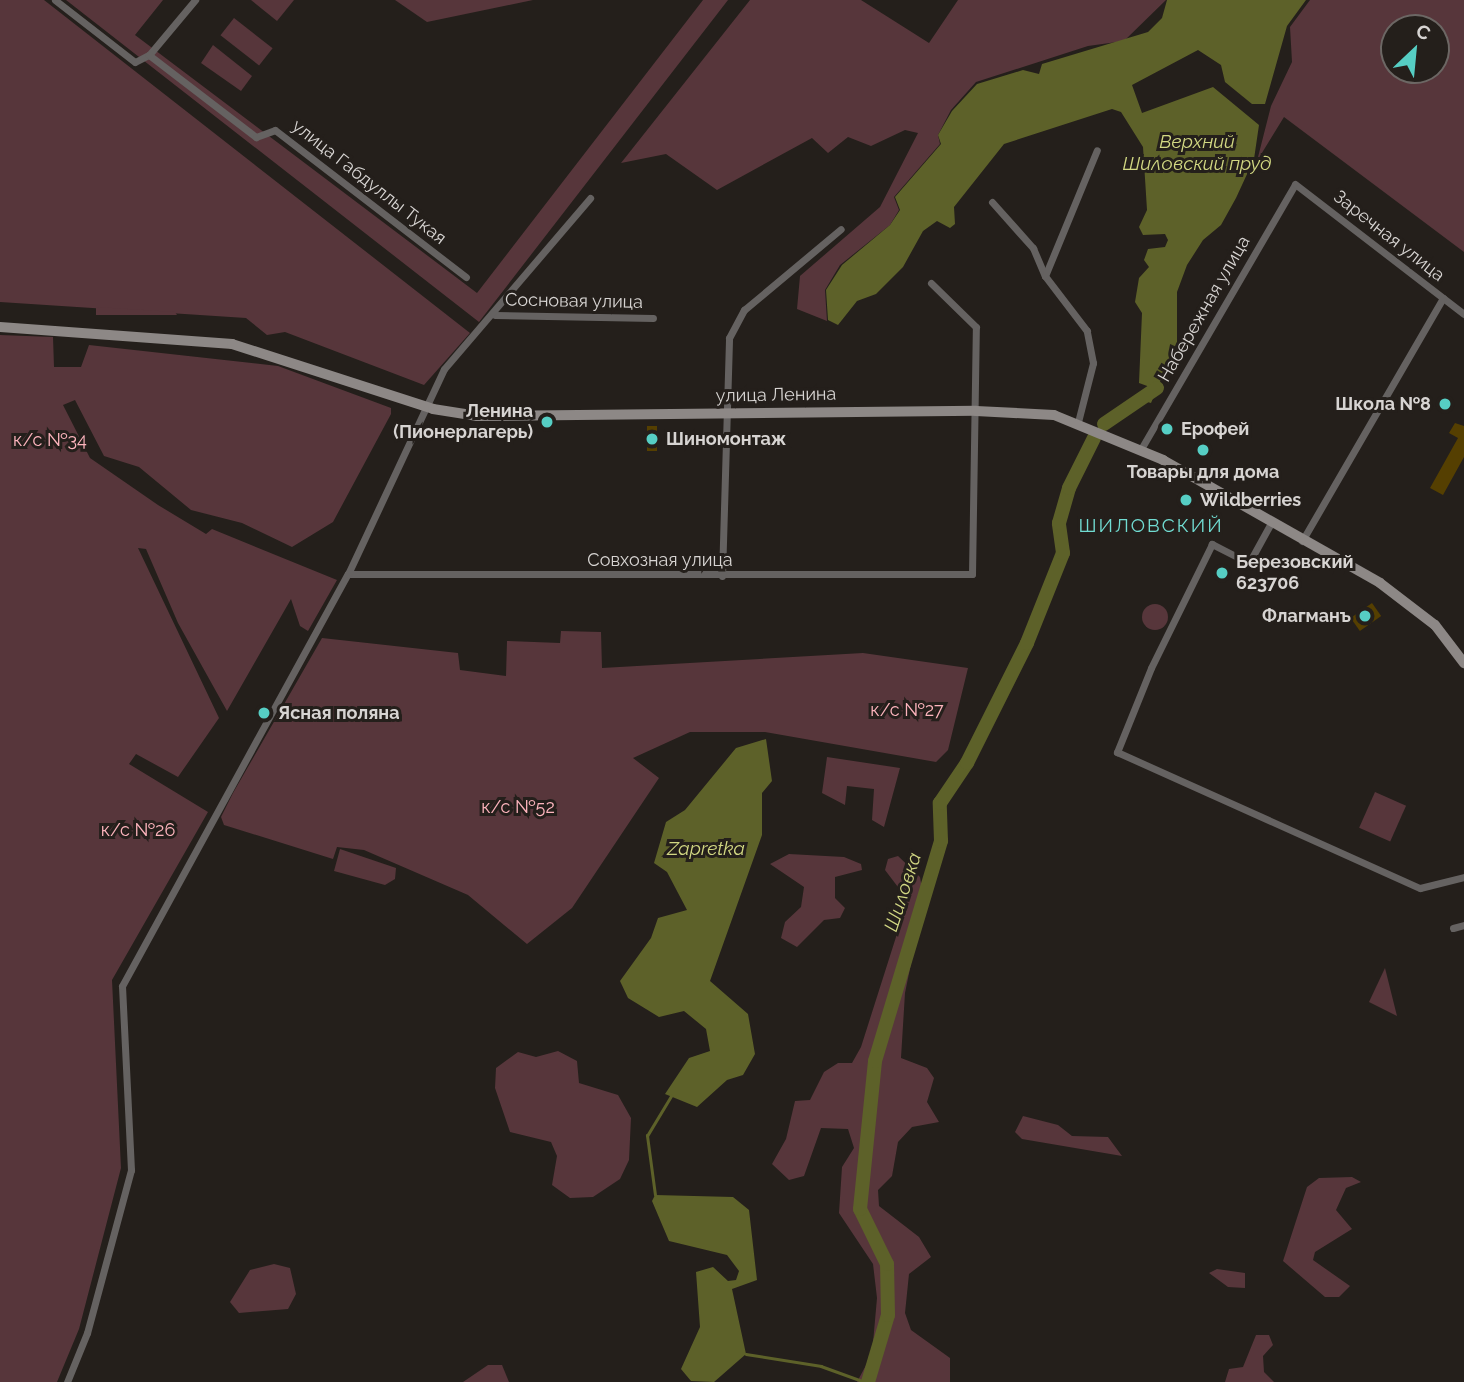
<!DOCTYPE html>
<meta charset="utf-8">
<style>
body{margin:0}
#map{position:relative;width:1464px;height:1382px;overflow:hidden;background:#241f1b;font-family:Raleway,sans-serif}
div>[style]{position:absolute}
.green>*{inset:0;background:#57363b;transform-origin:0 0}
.round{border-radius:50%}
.water>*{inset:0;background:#5d6129}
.stream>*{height:2.5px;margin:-1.25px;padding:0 1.25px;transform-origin:1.25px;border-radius:1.25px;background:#5d6129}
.river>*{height:14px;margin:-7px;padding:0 7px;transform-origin:7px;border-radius:7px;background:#5d6129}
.building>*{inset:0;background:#553f01;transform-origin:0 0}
.street>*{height:7px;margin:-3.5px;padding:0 3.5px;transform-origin:3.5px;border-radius:3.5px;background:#656261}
.secondary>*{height:10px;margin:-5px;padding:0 5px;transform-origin:5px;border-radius:5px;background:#8d8886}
.dots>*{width:19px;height:19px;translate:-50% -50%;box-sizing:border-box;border:4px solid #241f1b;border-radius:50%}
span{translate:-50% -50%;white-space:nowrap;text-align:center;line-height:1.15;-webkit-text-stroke:6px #241f1b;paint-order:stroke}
.street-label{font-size:18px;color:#d7d4d2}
.poi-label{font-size:18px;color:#d7d4d2;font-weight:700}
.right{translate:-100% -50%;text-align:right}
.left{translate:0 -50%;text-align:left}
.park-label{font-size:18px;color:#fdb4bd}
.water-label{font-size:19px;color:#d2d883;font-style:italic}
.neighbourhood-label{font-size:19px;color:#71dcd2;letter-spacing:2px}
.north{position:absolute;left:1380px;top:14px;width:70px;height:70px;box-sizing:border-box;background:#241f1b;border:2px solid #6c6764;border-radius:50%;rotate:26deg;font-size:19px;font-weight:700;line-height:28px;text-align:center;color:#d7d4d2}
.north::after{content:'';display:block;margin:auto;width:24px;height:32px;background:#56cec4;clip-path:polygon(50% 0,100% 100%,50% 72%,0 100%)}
</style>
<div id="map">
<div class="green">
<i style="clip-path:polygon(0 0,44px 0,470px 333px,424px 385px,285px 332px,267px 335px,246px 318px,0 302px)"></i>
<i style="clip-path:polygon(66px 0,163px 0,135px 35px,477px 293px,703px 0,728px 0,479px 322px)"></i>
<i style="clip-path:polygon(251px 0,294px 0,277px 21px)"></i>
<i style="clip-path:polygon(395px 0,533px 0,427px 22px)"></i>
<i style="clip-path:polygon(750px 0,861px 0,929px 43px,958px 0,1166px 0,1124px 41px,1088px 46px,976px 82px,951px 110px,938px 135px,940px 144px,894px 197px,899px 210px,890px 225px,840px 265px,825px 290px,827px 321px,797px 309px,800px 276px,880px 207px,918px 133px,905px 130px,871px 146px,848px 137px,828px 153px,812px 138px,717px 190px,666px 154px,621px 163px)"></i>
<i style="clip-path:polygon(evenodd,1310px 0,1464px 0,1464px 252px,1284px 117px,1257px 161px,1271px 106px,1292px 62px,1290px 27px,1310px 0,1394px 28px,1436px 28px,1436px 70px,1394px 70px,1394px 28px)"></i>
<i style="left:234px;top:18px;width:49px;height:22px;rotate:38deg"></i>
<i style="clip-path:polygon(213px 45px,252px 76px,241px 91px,201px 63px)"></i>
<i style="clip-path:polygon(96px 307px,175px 312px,177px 315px,96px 315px)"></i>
<i style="clip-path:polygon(0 335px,53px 337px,54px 367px,81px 367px,89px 345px,278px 366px,391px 408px,391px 414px,333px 522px,292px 547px,242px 523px,191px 510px,139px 467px,104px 456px,75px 400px,63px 405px,90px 458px,158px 505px,206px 534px,212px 529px,337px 580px,308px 631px,300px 626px,291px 599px,227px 711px,178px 623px,146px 549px,138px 548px,219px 718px,178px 777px,136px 754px,129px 764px,208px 812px,112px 980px,121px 1168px,79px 1329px,57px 1382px,0 1382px)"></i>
<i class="round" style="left:1142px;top:604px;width:26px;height:26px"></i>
<i style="clip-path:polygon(561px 631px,601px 632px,602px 668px,863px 653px,968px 668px,948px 750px,936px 762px,765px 732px,690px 732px,633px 758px,659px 778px,572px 908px,527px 944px,468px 895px,364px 850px,337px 847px,333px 859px,224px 825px,221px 817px,233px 793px,322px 638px,458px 653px,460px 670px,506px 676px,507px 641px,560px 643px)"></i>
<i style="clip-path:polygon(827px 757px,900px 768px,884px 827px,872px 820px,874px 789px,847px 786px,845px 805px,822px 793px)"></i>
<i style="left:1375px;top:792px;width:34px;height:39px;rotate:24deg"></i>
<i style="clip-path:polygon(340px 849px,396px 868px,395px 879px,385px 885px,334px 871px)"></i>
<i style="clip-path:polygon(789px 854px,844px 857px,861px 864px,862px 870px,835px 877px,835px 898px,845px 908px,840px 918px,824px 920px,797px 947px,781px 938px,785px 922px,801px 907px,804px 887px,770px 864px)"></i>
<i style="clip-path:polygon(898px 856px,920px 877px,924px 900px,905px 993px,901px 1058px,927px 1068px,934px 1078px,927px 1102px,939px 1122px,912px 1127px,898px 1142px,892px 1176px,878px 1190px,879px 1206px,919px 1237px,931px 1257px,909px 1274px,905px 1313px,911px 1330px,950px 1358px,950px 1382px,857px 1382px,872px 1354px,877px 1298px,873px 1264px,839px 1213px,842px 1167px,854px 1148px,848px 1129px,821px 1128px,804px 1176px,789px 1180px,772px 1164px,786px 1139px,795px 1101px,810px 1100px,824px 1072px,838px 1063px,852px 1063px,861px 1047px,896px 937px,904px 895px,885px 870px,888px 859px)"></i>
<i style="clip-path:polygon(1385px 968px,1397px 1016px,1369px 1002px)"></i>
<i style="clip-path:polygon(558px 1051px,577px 1061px,579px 1083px,618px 1095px,631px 1118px,629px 1160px,620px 1179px,593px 1197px,570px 1198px,552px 1185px,557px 1156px,551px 1142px,510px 1132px,495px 1088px,496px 1068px,518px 1052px,536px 1057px)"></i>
<i style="clip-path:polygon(1023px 1116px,1058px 1125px,1072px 1136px,1108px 1137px,1122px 1156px,1022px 1139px,1015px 1132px)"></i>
<i style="clip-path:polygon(1352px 1177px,1361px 1182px,1346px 1188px,1336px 1210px,1352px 1229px,1315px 1252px,1313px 1260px,1350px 1286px,1339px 1297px,1325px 1297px,1283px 1261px,1307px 1187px,1319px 1178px)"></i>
<i style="clip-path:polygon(274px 1264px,290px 1268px,296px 1294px,288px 1309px,239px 1313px,230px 1302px,250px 1270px)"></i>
<i style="clip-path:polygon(1217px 1269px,1245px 1273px,1245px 1288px,1228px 1287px,1209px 1273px)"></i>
<i style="clip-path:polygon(1256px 1335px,1269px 1335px,1273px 1345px,1263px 1356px,1264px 1372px,1274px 1382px,1225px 1382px,1229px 1369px,1243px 1367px)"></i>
<i style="clip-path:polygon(488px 1365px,502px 1365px,509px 1382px,463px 1382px)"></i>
</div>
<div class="water">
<i style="clip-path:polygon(1167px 0,1306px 0,1287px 26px,1265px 104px,1252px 104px,1225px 82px,1221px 65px,1198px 50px,1132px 85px,1142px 113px,1213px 87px,1259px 125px,1254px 159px,1236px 198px,1221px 225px,1203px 240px,1187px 265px,1177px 292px,1177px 342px,1151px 403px,1144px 401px,1150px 387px,1139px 383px,1142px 313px,1135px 302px,1139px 278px,1149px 267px,1144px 260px,1148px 249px,1165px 247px,1168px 240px,1165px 234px,1143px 235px,1139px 227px,1147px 210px,1143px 147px,1121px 112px,1112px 109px,1004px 144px,954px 207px,955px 224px,950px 228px,937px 221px,923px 231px,903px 267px,876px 294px,857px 301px,838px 325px,828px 320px,826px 290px,842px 265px,890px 225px,900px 210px,895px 197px,941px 144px,938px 135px,952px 111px,977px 84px,1023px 70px,1039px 74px,1042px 64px,1148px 32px,1162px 18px)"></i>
<i style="clip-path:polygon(766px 739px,772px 781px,762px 793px,762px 835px,710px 981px,748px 1014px,755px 1054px,743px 1075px,727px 1080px,697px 1107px,665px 1094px,689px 1058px,710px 1051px,706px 1029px,684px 1011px,659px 1017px,628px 998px,620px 981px,651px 938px,658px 918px,687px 910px,667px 872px,654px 863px,666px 822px,685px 810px,736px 748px)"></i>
<i style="clip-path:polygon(655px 1195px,733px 1197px,749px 1210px,757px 1280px,732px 1289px,746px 1354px,714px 1382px,691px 1381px,681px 1369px,700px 1327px,696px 1272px,713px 1267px,728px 1281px,736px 1280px,739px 1271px,727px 1255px,669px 1241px,652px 1201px)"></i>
</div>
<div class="stream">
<i style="left:655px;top:1195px;width:60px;rotate:-97.7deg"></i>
<i style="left:647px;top:1136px;width:47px;rotate:-59deg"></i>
<i style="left:746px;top:1354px;width:76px;rotate:9.1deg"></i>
<i style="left:821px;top:1366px;width:47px;rotate:20deg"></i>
</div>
<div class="river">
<i style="left:1104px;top:424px;width:64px;rotate:-34.2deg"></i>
<i style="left:868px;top:1382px;width:70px;rotate:-73.4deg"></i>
<i style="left:888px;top:1315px;width:51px;rotate:-91.1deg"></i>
<i style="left:887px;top:1264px;width:61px;rotate:-116.1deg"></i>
<i style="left:860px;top:1209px;width:149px;rotate:-84.2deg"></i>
<i style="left:875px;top:1061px;width:230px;rotate:-73.3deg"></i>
<i style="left:941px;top:841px;width:38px;rotate:-92deg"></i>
<i style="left:940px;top:803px;width:48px;rotate:-56deg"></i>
<i style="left:967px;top:763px;width:134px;rotate:-63.4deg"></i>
<i style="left:1027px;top:643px;width:97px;rotate:-68.2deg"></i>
<i style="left:1063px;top:553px;width:30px;rotate:-98deg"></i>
<i style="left:1059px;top:523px;width:36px;rotate:-74deg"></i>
<i style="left:1069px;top:488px;width:56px;rotate:-63.4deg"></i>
</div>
<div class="building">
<i style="clip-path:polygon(1455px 423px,1464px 426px,1464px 457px,1443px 495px,1430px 488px,1458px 438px,1449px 433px)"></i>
<i style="left:647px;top:426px;width:10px;height:25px"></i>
<i style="left:1372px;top:603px;width:16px;height:26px;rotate:55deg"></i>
</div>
<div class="street">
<i style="left:55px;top:0;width:101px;rotate:37.8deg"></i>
<i style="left:135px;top:62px;width:16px;rotate:-27deg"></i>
<i style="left:149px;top:55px;width:72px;rotate:-50.1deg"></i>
<i style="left:149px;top:55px;width:135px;rotate:37.5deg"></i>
<i style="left:256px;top:137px;width:20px;rotate:-20deg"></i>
<i style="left:275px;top:130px;width:241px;rotate:37.6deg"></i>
<i style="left:992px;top:202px;width:62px;rotate:48.3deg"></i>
<i style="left:1033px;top:248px;width:30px;rotate:67deg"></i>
<i style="left:495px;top:315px;width:158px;rotate:1.1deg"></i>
<i style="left:1078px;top:422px;width:61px;rotate:-75.7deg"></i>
<i style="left:1093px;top:363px;width:33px;rotate:-101deg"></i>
<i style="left:1087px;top:331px;width:69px;rotate:-127.4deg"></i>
<i style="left:1045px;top:276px;width:136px;rotate:-67.6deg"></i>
<i style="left:1141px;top:449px;width:306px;rotate:-59.8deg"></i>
<i style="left:1295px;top:184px;width:213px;rotate:37.6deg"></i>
<i style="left:1271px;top:523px;width:46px;rotate:118.8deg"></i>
<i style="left:1249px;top:563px;width:42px;rotate:-152.8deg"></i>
<i style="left:1212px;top:544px;width:138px;rotate:116.2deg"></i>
<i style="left:1151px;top:668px;width:91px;rotate:112deg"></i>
<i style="left:1117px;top:752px;width:332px;rotate:24.2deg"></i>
<i style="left:1420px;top:888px;width:45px;rotate:-14deg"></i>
<i style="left:1302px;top:541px;width:281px;rotate:-59.9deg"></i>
<i style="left:348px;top:574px;width:624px"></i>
<i style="left:972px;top:574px;width:247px;rotate:-89.1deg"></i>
<i style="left:976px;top:327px;width:63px;rotate:-135.6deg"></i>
<i style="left:722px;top:576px;width:238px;rotate:-88.3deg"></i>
<i style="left:729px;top:338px;width:32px;rotate:-62deg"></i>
<i style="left:744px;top:310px;width:126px;rotate:-39.9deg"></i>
<i style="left:1453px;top:928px;width:11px;rotate:-15deg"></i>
<i style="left:67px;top:1382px;width:53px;rotate:-67.8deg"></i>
<i style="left:87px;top:1333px;width:169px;rotate:-74.9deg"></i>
<i style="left:131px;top:1170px;width:184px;rotate:-92.8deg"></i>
<i style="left:122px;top:986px;width:470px;rotate:-61.3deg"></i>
<i style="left:348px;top:574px;width:226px;rotate:-64.9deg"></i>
<i style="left:444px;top:369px;width:225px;rotate:-49.5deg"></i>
</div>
<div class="secondary">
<i style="left:0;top:327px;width:233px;rotate:4.2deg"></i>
<i style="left:232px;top:344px;width:211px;rotate:17.9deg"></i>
<i style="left:433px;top:409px;width:45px;rotate:9deg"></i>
<i style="left:477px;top:416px;width:499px;rotate:-0.6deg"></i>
<i style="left:976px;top:411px;width:78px;rotate:2.9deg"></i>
<i style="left:1054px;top:415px;width:118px;rotate:22.4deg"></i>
<i style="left:1163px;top:460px;width:249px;rotate:29.5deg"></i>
<i style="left:1380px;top:583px;width:69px;rotate:37.4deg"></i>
<i style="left:1435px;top:625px;width:48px;rotate:52.7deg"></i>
</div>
<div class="dots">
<i style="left:1445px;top:404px;background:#56cec4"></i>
<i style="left:547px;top:422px;background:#56cec4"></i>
<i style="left:1167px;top:429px;background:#56cec4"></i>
<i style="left:652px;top:439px;background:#56cec4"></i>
<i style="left:1203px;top:450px;background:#56cec4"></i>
<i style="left:1186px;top:500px;background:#56cec4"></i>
<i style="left:1222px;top:573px;background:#56cec4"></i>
<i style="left:1365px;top:616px;background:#56cec4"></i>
<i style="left:264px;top:713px;background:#56cec4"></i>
</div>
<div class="street-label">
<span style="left:369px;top:182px;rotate:38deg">улица Габдуллы Тукая</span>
<span style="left:1389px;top:236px;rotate:38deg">Заречная улица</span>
<span style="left:574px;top:301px;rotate:1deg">Сосновая улица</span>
<span style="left:1204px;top:309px;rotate:-60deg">Набережная улица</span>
<span style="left:776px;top:395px;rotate:-1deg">улица Ленина</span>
<span style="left:660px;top:560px">Совхозная улица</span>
</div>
<div class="poi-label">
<span class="right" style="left:1431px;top:404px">Школа №8</span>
<span class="right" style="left:533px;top:422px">Ленина<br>(Пионерлагерь)</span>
<span class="left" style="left:1181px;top:429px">Ерофей</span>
<span class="left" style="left:666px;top:439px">Шиномонтаж</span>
<span style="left:1203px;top:472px">Товары для дома</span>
<span class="left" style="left:1200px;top:500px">Wildberries</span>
<span class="left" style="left:1236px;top:573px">Березовский<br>623706</span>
<span class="right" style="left:1351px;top:616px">Флагманъ</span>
<span class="left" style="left:278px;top:713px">Ясная поляна</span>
</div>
<div class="park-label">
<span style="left:50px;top:440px">к/с №34</span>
<span style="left:907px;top:710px">к/с №27</span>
<span style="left:518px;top:807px">к/с №52</span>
<span style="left:138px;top:830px">к/с №26</span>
</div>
<div class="water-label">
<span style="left:1197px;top:153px">Верхний<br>Шиловский пруд</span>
<span style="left:706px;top:849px">Zapretka</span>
<span style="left:903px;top:892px;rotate:-72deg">Шиловка</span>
</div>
<div class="neighbourhood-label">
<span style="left:1151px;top:526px">ШИЛОВСКИЙ</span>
</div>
<div class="north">С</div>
</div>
